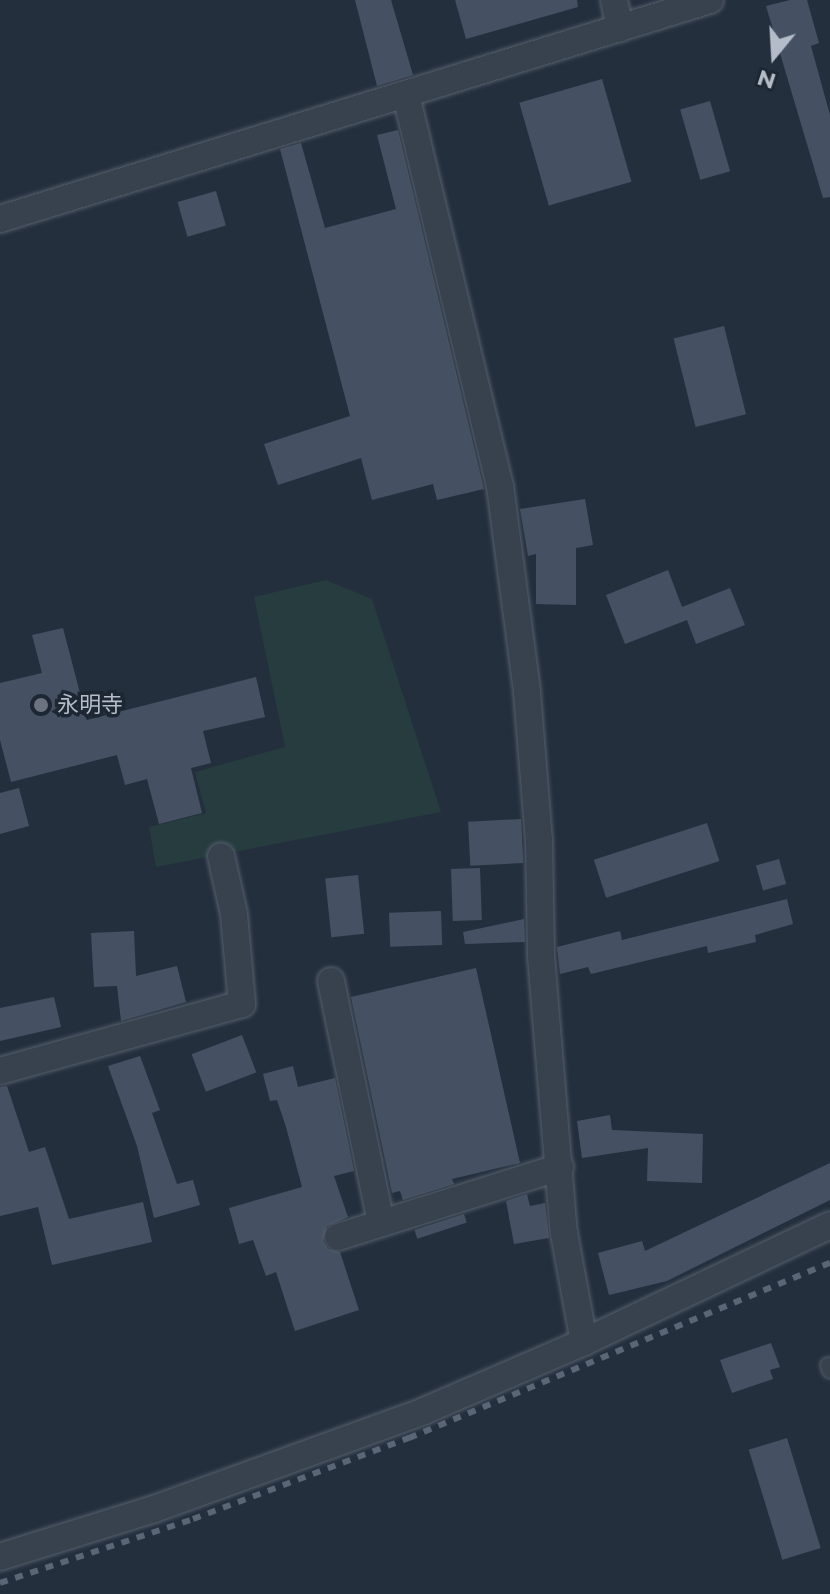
<!DOCTYPE html>
<meta charset="utf-8">
<style>
body{margin:0}
#map{position:relative;width:830px;height:1594px;overflow:hidden;background:#242f3e;font-family:Montserrat,"Noto Sans JP",sans-serif}
div>[style]{position:absolute}
.green>*{inset:0;background:#263c3f}
.building>*{inset:0;background:#455162;transform-origin:0 0}
.roads{filter:drop-shadow(0 0 2px #565f6c) drop-shadow(0 0 2px #565f6c)}
.lane>*{height:14px;margin:-7px;padding:0 7px;transform-origin:7px;border-radius:7px;background:#38414e}
.street>*{height:26px;margin:-13px;padding:0 13px;transform-origin:13px;border-radius:13px;background:#38414e}
.rail>*{height:6px;margin-top:-3px;transform-origin:0;background:repeating-linear-gradient(90deg,#5a6575 0 8px,transparent 0 16px)}
.dots>*{width:22px;height:22px;translate:-50% -50%;box-sizing:border-box;border:4px solid #1d2633;border-radius:50%}
span{translate:-50% -50%;white-space:nowrap;text-align:center;line-height:1.15;-webkit-text-stroke:7px #1d2633;paint-order:stroke}
.poi-label{font-size:22px;color:#b4bcc9}
.left{translate:0 -50%;text-align:left}
.north{position:absolute;left:734px;top:16px;width:80px;height:80px;-webkit-text-stroke:6px #1d2633;paint-order:stroke;rotate:198deg;font-size:22px;font-weight:700;line-height:32px;text-align:center;color:#b4bcc9}
.north::after{content:'';display:block;margin:auto;width:28px;height:36px;background:#b4bcc9;clip-path:polygon(50% 0,100% 100%,50% 72%,0 100%)}
</style>
<div id="map">
<div class="green">
<i style="clip-path:polygon(326px 580px,372px 599px,441px 812px,156px 867px,149px 827px,206px 813px,195px 772px,285px 747px,254px 597px)"></i>
</div>
<div class="building">
<i style="clip-path:polygon(355px 0,391px 0,413px 75px,377px 86px)"></i>
<i style="clip-path:polygon(455px 0,577px 0,578px 7px,466px 39px)"></i>
<i style="clip-path:polygon(790px 0,807px 0,819px 43px,811px 46px,830px 115px,830px 197px,823px 198px,766px 6px)"></i>
<i style="left:602px;top:79px;width:107px;height:86px;rotate:74deg"></i>
<i style="left:710px;top:101px;width:73px;height:31px;rotate:74deg"></i>
<i style="clip-path:polygon(398px 130px,484px 489px,437px 500px,433px 484px,372px 500px,361px 458px,278px 485px,264px 444px,350px 416px,280px 149px,301px 143px,325px 228px,396px 209px,377px 135px)"></i>
<i style="left:216px;top:191px;width:36px;height:40px;rotate:74deg"></i>
<i style="left:724px;top:326px;width:91px;height:52px;rotate:76deg"></i>
<i style="clip-path:polygon(585px 499px,593px 545px,576px 548px,576px 605px,536px 604px,536px 554px,528px 556px,520px 509px)"></i>
<i style="clip-path:polygon(668px 570px,682px 607px,730px 588px,745px 625px,696px 644px,687px 620px,625px 644px,606px 595px)"></i>
<i style="clip-path:polygon(63px 628px,87px 720px,256px 677px,265px 717px,203px 731px,211px 763px,191px 768px,202px 813px,159px 824px,147px 779px,125px 785px,117px 755px,11px 782px,0 740px,0 683px,42px 673px,32px 635px)"></i>
<i style="clip-path:polygon(19px 788px,29px 826px,0 834px,0 793px)"></i>
<i style="left:521px;top:819px;width:44px;height:53px;rotate:87deg"></i>
<i style="left:707px;top:823px;width:40px;height:119px;rotate:72deg"></i>
<i style="left:779px;top:859px;width:26px;height:24px;rotate:74deg"></i>
<i style="left:480px;top:868px;width:52px;height:29px;rotate:88deg"></i>
<i style="left:358px;top:875px;width:59px;height:33px;rotate:84deg"></i>
<i style="clip-path:polygon(787px 899px,793px 924px,755px 935px,756px 942px,708px 953px,707px 946px,591px 974px,588px 967px,560px 974px,557px 947px,620px 931px,622px 940px)"></i>
<i style="left:441px;top:911px;width:34px;height:52px;rotate:88deg"></i>
<i style="clip-path:polygon(524px 919px,525px 942px,465px 944px,463px 932px)"></i>
<i style="clip-path:polygon(134px 931px,136px 976px,177px 966px,186px 1002px,121px 1021px,117px 986px,94px 987px,91px 933px)"></i>
<i style="clip-path:polygon(476px 968px,520px 1163px,452px 1179px,454px 1184px,403px 1200px,400px 1191px,392px 1193px,351px 997px)"></i>
<i style="clip-path:polygon(54px 997px,61px 1027px,0 1041px,0 1008px)"></i>
<i style="left:242px;top:1035px;width:40px;height:54px;rotate:69deg"></i>
<i style="clip-path:polygon(140px 1056px,160px 1110px,152px 1113px,177px 1184px,193px 1180px,200px 1205px,154px 1218px,137px 1146px,108px 1066px)"></i>
<i style="clip-path:polygon(293px 1066px,298px 1087px,335px 1078px,354px 1171px,334px 1176px,348px 1217px,327px 1226px,323px 1241px,328px 1249px,340px 1252px,359px 1310px,295px 1331px,276px 1272px,266px 1276px,253px 1240px,239px 1244px,229px 1208px,302px 1187px,286px 1127px,277px 1100px,270px 1101px,263px 1074px)"></i>
<i style="clip-path:polygon(7px 1086px,29px 1152px,45px 1147px,69px 1219px,143px 1202px,152px 1242px,52px 1265px,38px 1207px,0 1216px,0 1087px)"></i>
<i style="clip-path:polygon(610px 1115px,612px 1130px,703px 1134px,702px 1183px,647px 1181px,648px 1148px,582px 1158px,577px 1121px)"></i>
<i style="clip-path:polygon(830px 1163px,830px 1200px,667px 1281px,609px 1295px,598px 1253px,642px 1241px,645px 1251px)"></i>
<i style="clip-path:polygon(527px 1194px,530px 1206px,545px 1203px,549px 1238px,514px 1244px,506px 1201px)"></i>
<i style="left:464px;top:1214px;width:9px;height:52px;rotate:72deg"></i>
<i style="clip-path:polygon(771px 1343px,780px 1367px,770px 1370px,773px 1379px,732px 1393px,720px 1360px)"></i>
<i style="left:787px;top:1438px;width:115px;height:40px;rotate:73deg"></i>
</div>
<div class="roads">
<div class="lane">
<i style="left:828px;top:1365px;width:6px;rotate:72deg"></i>
</div>
<div class="street">
<i style="left:614px;top:0;width:29px;rotate:78deg"></i>
<i style="left:406px;top:95px;width:402px;rotate:76.5deg"></i>
<i style="left:500px;top:486px;width:208px;rotate:82.5deg"></i>
<i style="left:527px;top:692px;width:148px;rotate:85.4deg"></i>
<i style="left:539px;top:840px;width:116px;rotate:89deg"></i>
<i style="left:541px;top:956px;width:278px;rotate:85.3deg"></i>
<i style="left:564px;top:1233px;width:111px;rotate:79.6deg"></i>
<i style="left:0;top:219px;width:743px;rotate:-17.14deg"></i>
<i style="left:331px;top:981px;width:247px;rotate:78.3deg"></i>
<i style="left:0;top:1071px;width:251px;rotate:-15.5deg"></i>
<i style="left:242px;top:1004px;width:90px;rotate:-95.1deg"></i>
<i style="left:234px;top:914px;width:59px;rotate:-102.6deg"></i>
<i style="left:338px;top:1237px;width:233px;rotate:-17.5deg"></i>
<i style="left:0;top:1557px;width:161px;rotate:-17.3deg"></i>
<i style="left:154px;top:1509px;width:287px;rotate:-19.9deg"></i>
<i style="left:424px;top:1411px;width:174px;rotate:-23.3deg"></i>
<i style="left:584px;top:1342px;width:272px;rotate:-25.4deg"></i>
</div>
</div>
<div class="rail">
<i style="left:0;top:1583px;width:203px;rotate:-18.3deg"></i>
<i style="left:193px;top:1519px;width:231px;rotate:-20.6deg"></i>
<i style="left:409px;top:1438px;width:456px;rotate:-22.6deg"></i>
</div>
<div class="dots">
<i style="left:41px;top:705px;background:#6b7280"></i>
</div>
<div class="poi-label">
<span class="left" style="left:57px;top:705px">永明寺</span>
</div>
<div class="north">N</div>
</div>
